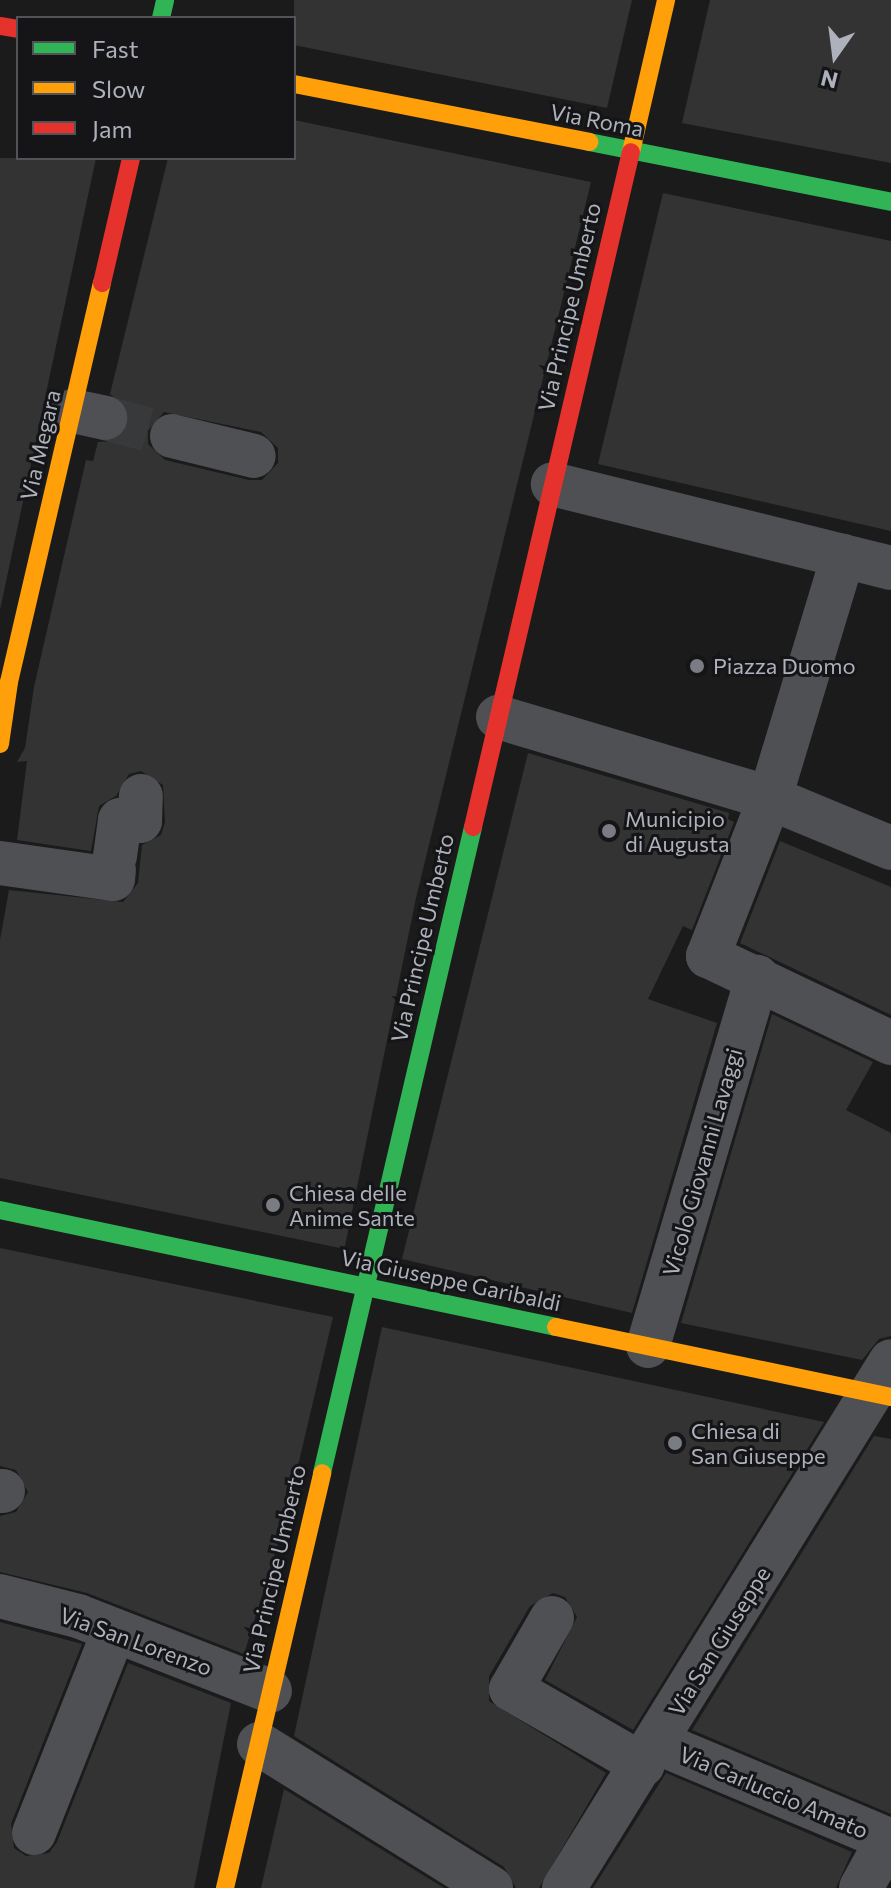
<!DOCTYPE html>
<style>
body{margin:0}
#map{position:relative;width:891px;height:1888px;overflow:hidden;background:#1b1b1b;font-family:Commissioner,sans-serif}
div>[style]{position:absolute}
.building>*{inset:0;background:#333}
.street-tunnel>*{height:44px;margin-top:-22px;transform-origin:0;background:repeating-linear-gradient(90deg,#38393b 0 44px,transparent 0 66px)}
.street>*{height:44px;margin:-22px;padding:0 22px;transform-origin:22px;border-radius:22px;background:#4f5054}
.fast>*{height:18px;margin:-9px;padding:0 9px;transform-origin:9px;border-radius:9px;background:#30b455}
.slow>*{height:18px;margin:-9px;padding:0 9px;transform-origin:9px;border-radius:9px;background:#ff9f0a}
.jam>*{height:18px;margin:-9px;padding:0 9px;transform-origin:9px;border-radius:9px;background:#e5322d}
.dots>*{width:22px;height:22px;translate:-50% -50%;box-sizing:border-box;border:4px solid #151517;border-radius:50%}
span{translate:-50% -50%;white-space:nowrap;text-align:center;line-height:1.15;-webkit-text-stroke:6px #151517;paint-order:stroke}
.street-label{font-size:22px;color:#adb1bb}
.poi-label{font-size:22px;color:#adb1bb}
.left{translate:0 -50%;text-align:left}
.legend{position:absolute;left:16px;top:16px;width:280px;height:144px;box-sizing:border-box;background:#151517;border:2px solid #525359;margin:0;padding:10px 14px;list-style:none;font-size:24px;color:#adb1bb}
.legend li{display:flex;align-items:center;gap:16px;height:40px}
.legend b{width:40px;border:2px solid #525359}
.north{position:absolute;left:795px;top:16px;width:80px;height:80px;-webkit-text-stroke:6px #151517;paint-order:stroke;rotate:194deg;font-size:22px;font-weight:700;line-height:32px;text-align:center;color:#adb1bb}
.north::after{content:'';display:block;margin:auto;width:28px;height:36px;background:#adb1bb;clip-path:polygon(50% 0,100% 100%,50% 72%,0 100%)}
</style>
<div id="map">
<div class="building">
<i style="clip-path:polygon(294px 0,632px 0,607px 108px,294px 45px)"></i>
<i style="clip-path:polygon(710px 0,891px 0,891px 163px,682px 123px)"></i>
<i style="clip-path:polygon(evenodd,294px 120px,591px 182px,416px 898px,345px 1246px,340px 1248px,0 1178px,0 940px,9px 890px,123px 902px,138px 883px,142px 845px,161px 835px,165px 822px,163px 785px,141px 771px,129px 774px,116px 796px,99px 806px,91px 851px,17px 840px,27px 761px,17px 762px,25px 748px,34px 687px,86px 460px,93px 461px,98px 442px,113px 441px,129px 424px,128px 410px,110px 394px,168px 158px,294px 158px,294px 120px,164px 412px,261px 432px,278px 448px,278px 463px,262px 480px,249px 480px,165px 460px,148px 444px,148px 431px,164px 412px)"></i>
<i style="clip-path:polygon(0 158px,96px 158px,0 610px)"></i>
<i style="clip-path:polygon(663px 193px,891px 241px,891px 531px,598px 464px)"></i>
<i style="clip-path:polygon(528px 753px,729px 813px,728px 819px,734px 822px,692px 930px,683px 926px,648px 999px,717px 1023px,632px 1313px,402px 1259px)"></i>
<i style="clip-path:polygon(780px 841px,891px 887px,891px 1015px,740px 943px)"></i>
<i style="clip-path:polygon(772px 1014px,873px 1062px,846px 1110px,891px 1133px,891px 1336px,879px 1339px,862px 1360px,681px 1323px)"></i>
<i style="clip-path:polygon(0 1248px,333px 1317px,285px 1521px,244px 1654px,87px 1593px,0 1572px,0 1516px,16px 1512px,28px 1492px,16px 1470px,0 1466px)"></i>
<i style="clip-path:polygon(382px 1327px,824px 1422px,633px 1730px,545px 1680px,577px 1617px,565px 1597px,553px 1593px,530px 1606px,489px 1676px,489px 1701px,606px 1773px,539px 1888px,516px 1888px,504px 1867px,294px 1736px)"></i>
<i style="clip-path:polygon(874px 1436px,891px 1439px,891px 1814px,692px 1730px)"></i>
<i style="clip-path:polygon(0 1622px,82px 1644px,11px 1824px,14px 1848px,26px 1856px,49px 1853px,57px 1842px,128px 1663px,231px 1703px,194px 1888px,0 1888px)"></i>
<i style="clip-path:polygon(666px 1773px,852px 1852px,836px 1888px,593px 1888px)"></i>
<i style="clip-path:polygon(284px 1789px,444px 1888px,261px 1888px)"></i>
</div>
<div class="street-tunnel">
<i style="left:105px;top:418px;width:69px;rotate:15deg"></i>
</div>
<div class="street">
<i style="left:73px;top:411px;width:33px;rotate:12deg"></i>
<i style="left:172px;top:436px;width:84px;rotate:13.7deg"></i>
<i style="left:843px;top:556px;width:49px;rotate:14deg"></i>
<i style="left:498px;top:717px;width:284px;rotate:16.6deg"></i>
<i style="left:770px;top:798px;width:253px;rotate:-73.2deg"></i>
<i style="left:843px;top:556px;width:299px;rotate:-166.1deg"></i>
<i style="left:891px;top:848px;width:131px;rotate:-157.5deg"></i>
<i style="left:770px;top:798px;width:170px;rotate:111.4deg"></i>
<i style="left:708px;top:956px;width:203px;rotate:25.4deg"></i>
<i style="left:115px;top:856px;width:36px;rotate:-82deg"></i>
<i style="left:120px;top:820px;width:20px;rotate:3deg"></i>
<i style="left:140px;top:821px;width:25px;rotate:-88deg"></i>
<i style="left:0;top:863px;width:114px;rotate:8.1deg"></i>
<i style="left:113px;top:879px;width:9px;rotate:-84deg"></i>
<i style="left:648px;top:1346px;width:385px;rotate:-73.5deg"></i>
<i style="left:0;top:1491px;width:3px"></i>
<i style="left:0;top:1596px;width:81px;rotate:14.4deg"></i>
<i style="left:78px;top:1616px;width:206px;rotate:21.3deg"></i>
<i style="left:552px;top:1618px;width:82px;rotate:120deg"></i>
<i style="left:511px;top:1689px;width:152px;rotate:29.9deg"></i>
<i style="left:656px;top:1742px;width:255px;rotate:22.8deg"></i>
<i style="left:259px;top:1744px;width:273px;rotate:31.8deg"></i>
<i style="left:34px;top:1833px;width:217px;rotate:-68.4deg"></i>
<i style="left:564px;top:1888px;width:620px;rotate:-58.18deg"></i>
<i style="left:861px;top:1888px;width:56px;rotate:-61.1deg"></i>
</div>
<div class="fast">
<i style="left:161px;top:18px;width:18px;rotate:-77deg"></i>
<i style="left:589px;top:142px;width:308px;rotate:11.2deg"></i>
<i style="left:0;top:1210px;width:568px;rotate:11.88deg"></i>
<i style="left:322px;top:1473px;width:663px;rotate:-76.84deg"></i>
</div>
<div class="slow">
<i style="left:294px;top:84px;width:301px;rotate:11.1deg"></i>
<i style="left:631px;top:152px;width:156px;rotate:-77deg"></i>
<i style="left:0;top:744px;width:63px;rotate:-81.7deg"></i>
<i style="left:9px;top:682px;width:410px;rotate:-76.9deg"></i>
<i style="left:556px;top:1327px;width:342px;rotate:11.8deg"></i>
<i style="left:225px;top:1888px;width:426px;rotate:-76.8deg"></i>
</div>
<div class="jam">
<i style="left:0;top:26px;width:18px;rotate:9deg"></i>
<i style="left:102px;top:283px;width:128px;rotate:-76.9deg"></i>
<i style="left:473px;top:827px;width:693px;rotate:-76.83deg"></i>
</div>
<div class="dots">
<i style="left:697px;top:666px;background:#7a7c83"></i>
<i style="left:609px;top:831px;background:#7a7c83"></i>
<i style="left:273px;top:1205px;background:#7a7c83"></i>
<i style="left:675px;top:1443px;background:#7a7c83"></i>
</div>
<div class="street-label">
<span style="left:597px;top:120px;rotate:11deg">Via Roma</span>
<span style="left:569px;top:307px;rotate:-77deg">Via Principe Umberto</span>
<span style="left:40px;top:445px;rotate:-77deg">Via Megara</span>
<span style="left:422px;top:938px;rotate:-77deg">Via Principe Umberto</span>
<span style="left:702px;top:1162px;rotate:-74deg">Vicolo Giovanni Lavaggi</span>
<span style="left:451px;top:1280px;rotate:12deg">Via Giuseppe Garibaldi</span>
<span style="left:274px;top:1569px;rotate:-77deg">Via Principe Umberto</span>
<span style="left:136px;top:1641px;rotate:20deg">Via San Lorenzo</span>
<span style="left:719px;top:1641px;rotate:-58deg">Via San Giuseppe</span>
<span style="left:774px;top:1792px;rotate:23deg">Via Carluccio Amato</span>
</div>
<div class="poi-label">
<span class="left" style="left:713px;top:666px">Piazza Duomo</span>
<span class="left" style="left:625px;top:831px">Municipio<br>di Augusta</span>
<span class="left" style="left:289px;top:1205px">Chiesa delle<br>Anime Sante</span>
<span class="left" style="left:691px;top:1443px">Chiesa di<br>San Giuseppe</span>
</div>
<ul class="legend">
<li><b style="height:10px;background:#30b455"></b>Fast</li>
<li><b style="height:10px;background:#ff9f0a"></b>Slow</li>
<li><b style="height:10px;background:#e5322d"></b>Jam</li>
</ul>
<div class="north">N</div>
</div>
